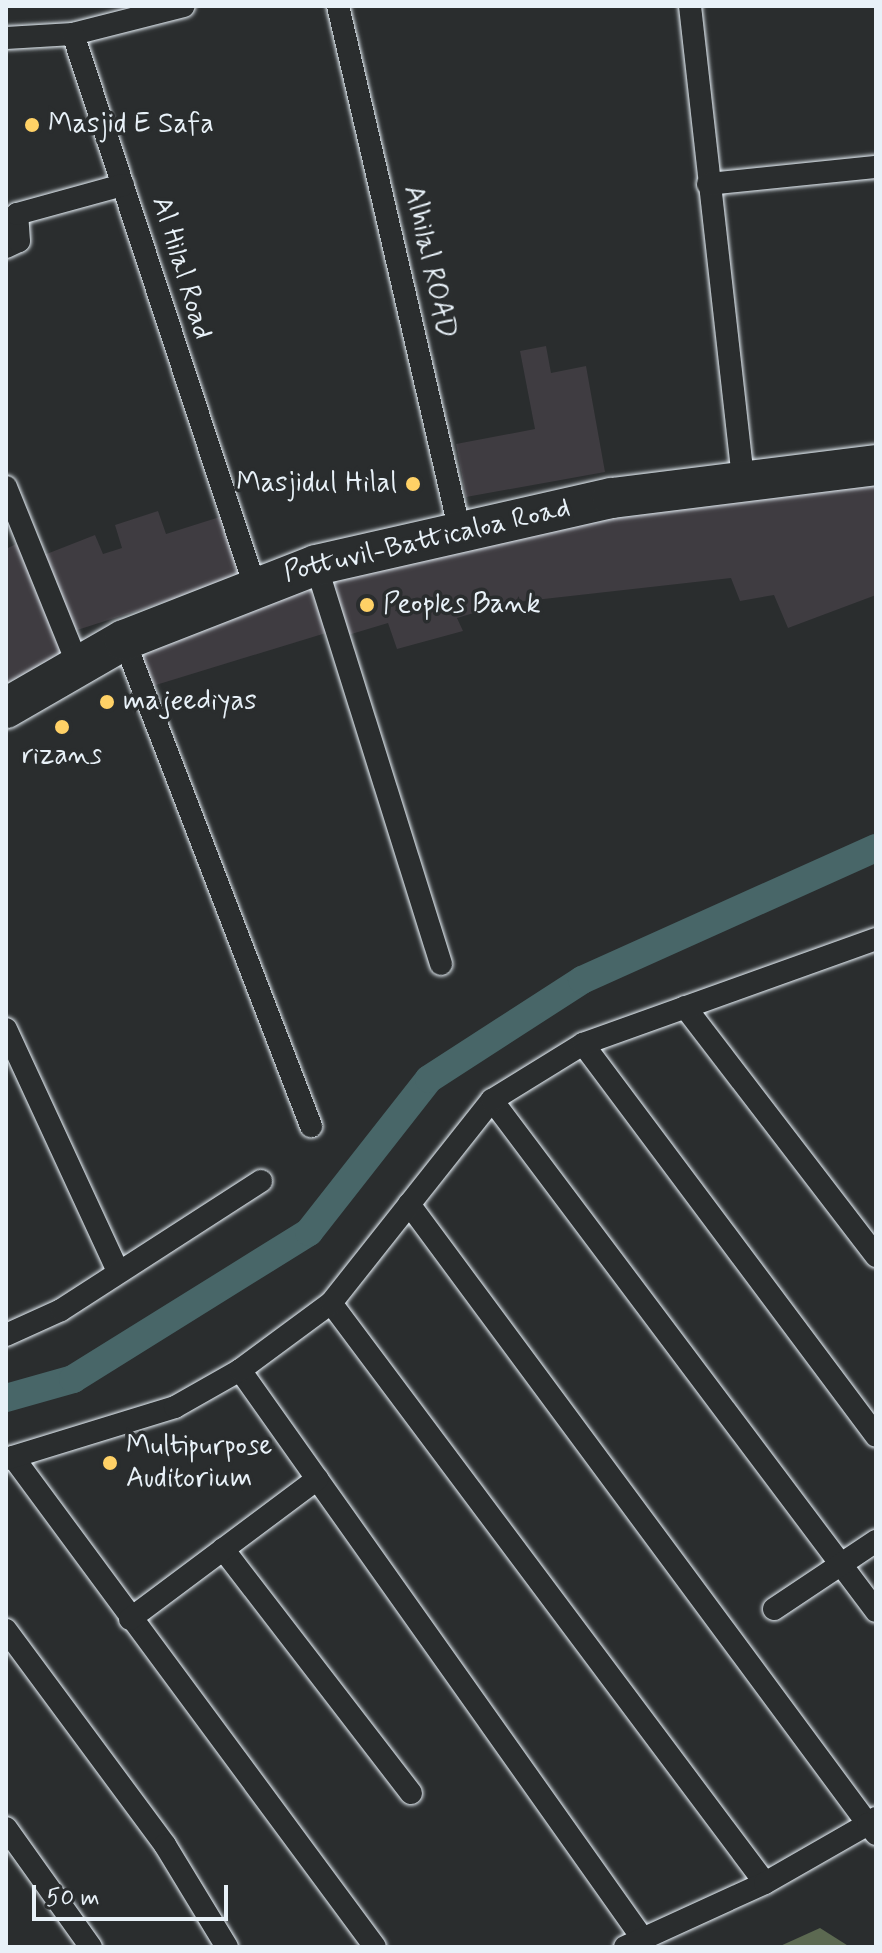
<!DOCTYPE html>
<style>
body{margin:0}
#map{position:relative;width:882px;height:1953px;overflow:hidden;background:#2a2d2e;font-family:Mynerve,sans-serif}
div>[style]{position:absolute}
.built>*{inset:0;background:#3f3c41;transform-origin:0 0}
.green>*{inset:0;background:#5c6951}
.canal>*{height:28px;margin:-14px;padding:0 14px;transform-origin:14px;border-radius:14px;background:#486668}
.roads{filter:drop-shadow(0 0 2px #e8f1f8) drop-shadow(0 0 2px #e8f1f8)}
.street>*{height:22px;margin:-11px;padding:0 11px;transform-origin:11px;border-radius:11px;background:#2a2d2e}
.highway>*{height:40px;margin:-20px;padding:0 20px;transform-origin:20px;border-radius:20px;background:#2a2d2e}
.dots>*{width:22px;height:22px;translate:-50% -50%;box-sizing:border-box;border:4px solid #2a2d2e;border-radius:50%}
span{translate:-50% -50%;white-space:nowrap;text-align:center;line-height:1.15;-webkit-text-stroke:7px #2a2d2e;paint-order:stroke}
.poi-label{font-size:28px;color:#e8f1f8}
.left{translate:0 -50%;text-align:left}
.right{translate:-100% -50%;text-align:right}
.street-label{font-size:28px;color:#e8f1f8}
.frame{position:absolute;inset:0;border:8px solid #e8f1f8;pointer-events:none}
.scale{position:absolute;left:32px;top:1885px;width:196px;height:36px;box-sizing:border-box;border:4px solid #e8f1f8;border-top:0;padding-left:10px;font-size:24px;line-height:28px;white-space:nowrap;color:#e8f1f8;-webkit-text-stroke:6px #2a2d2e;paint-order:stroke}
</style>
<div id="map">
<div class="built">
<i style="clip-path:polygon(546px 346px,551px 373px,586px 366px,605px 472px,466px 497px,456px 444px,535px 429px,520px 351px)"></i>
<i style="clip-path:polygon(876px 479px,876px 595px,788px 628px,774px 595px,740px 601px,731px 578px,507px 603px,457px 618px,463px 631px,397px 649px,388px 623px,348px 635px,330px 574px,545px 523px)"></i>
<i style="clip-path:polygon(158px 511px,166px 534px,226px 515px,246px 576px,74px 631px,44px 555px,95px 535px,103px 554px,122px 548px,115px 525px)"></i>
<i style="clip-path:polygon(28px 538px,80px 650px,6px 684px,6px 549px)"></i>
<i style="left:311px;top:581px;width:54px;height:189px;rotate:73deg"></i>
</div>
<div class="green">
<i style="clip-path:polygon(820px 1928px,850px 1947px,778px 1947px)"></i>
</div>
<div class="canal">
<i style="left:6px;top:1398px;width:70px;rotate:-15.8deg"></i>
<i style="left:73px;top:1379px;width:278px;rotate:-31.9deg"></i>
<i style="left:309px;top:1232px;width:194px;rotate:-51.9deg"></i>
<i style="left:429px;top:1079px;width:182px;rotate:-32.9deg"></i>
<i style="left:582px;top:980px;width:322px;rotate:-24.2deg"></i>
</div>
<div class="roads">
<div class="street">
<i style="left:338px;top:6px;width:540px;rotate:76.94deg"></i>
<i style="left:690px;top:6px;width:478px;rotate:83.6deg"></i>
<i style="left:73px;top:34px;width:114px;rotate:-14.2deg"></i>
<i style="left:6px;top:38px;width:67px;rotate:-3.4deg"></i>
<i style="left:73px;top:34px;width:579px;rotate:71.78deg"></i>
<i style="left:708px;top:184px;width:169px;rotate:-5.8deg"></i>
<i style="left:6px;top:247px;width:14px;rotate:-25deg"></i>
<i style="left:19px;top:241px;width:27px;rotate:-94deg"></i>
<i style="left:17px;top:214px;width:110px;rotate:-15.3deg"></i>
<i style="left:6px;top:487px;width:192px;rotate:68deg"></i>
<i style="left:316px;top:565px;width:418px;rotate:72.6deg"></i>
<i style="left:124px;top:640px;width:521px;rotate:68.95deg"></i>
<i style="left:685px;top:1007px;width:314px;rotate:52.5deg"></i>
<i style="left:6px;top:1029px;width:264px;rotate:65.2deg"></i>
<i style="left:583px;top:1044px;width:489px;rotate:53.2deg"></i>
<i style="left:492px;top:1100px;width:639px;rotate:53.08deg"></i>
<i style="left:409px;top:1204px;width:771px;rotate:53.49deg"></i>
<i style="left:868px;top:1824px;width:10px;rotate:-37deg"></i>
<i style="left:331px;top:1303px;width:724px;rotate:53.19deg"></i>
<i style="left:6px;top:1335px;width:60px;rotate:-24.4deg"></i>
<i style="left:61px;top:1310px;width:238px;rotate:-32.8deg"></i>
<i style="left:240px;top:1370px;width:697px;rotate:54.69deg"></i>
<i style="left:13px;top:1457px;width:609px;rotate:53.54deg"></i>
<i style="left:6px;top:1459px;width:177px;rotate:-17.1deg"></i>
<i style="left:175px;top:1407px;width:75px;rotate:-29.6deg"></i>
<i style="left:240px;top:1370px;width:113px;rotate:-36.4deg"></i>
<i style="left:331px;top:1303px;width:259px;rotate:-51.6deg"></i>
<i style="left:492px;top:1100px;width:107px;rotate:-31.6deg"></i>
<i style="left:583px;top:1044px;width:311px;rotate:-19.7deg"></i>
<i style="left:223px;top:1549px;width:308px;rotate:52.4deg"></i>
<i style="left:774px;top:1609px;width:123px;rotate:-33.7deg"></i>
<i style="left:130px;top:1619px;width:234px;rotate:-36.8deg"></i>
<i style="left:6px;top:1630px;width:267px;rotate:53.5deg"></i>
<i style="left:165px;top:1845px;width:119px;rotate:58.7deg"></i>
<i style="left:6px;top:1828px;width:146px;rotate:54.5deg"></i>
<i style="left:625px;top:1947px;width:154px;rotate:-24.6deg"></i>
<i style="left:765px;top:1883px;width:119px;rotate:-29.8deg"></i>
<i style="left:868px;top:1824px;width:13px;rotate:51deg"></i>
</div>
<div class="highway">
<i style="left:6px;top:708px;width:136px;rotate:-30deg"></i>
<i style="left:124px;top:640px;width:206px;rotate:-21.3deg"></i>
<i style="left:316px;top:565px;width:303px;rotate:-12.8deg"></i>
<i style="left:612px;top:498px;width:266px;rotate:-7.1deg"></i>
</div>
</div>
<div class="dots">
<i style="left:32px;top:125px;background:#ffd166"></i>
<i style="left:413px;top:484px;background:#ffd166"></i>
<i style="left:367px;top:605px;background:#ffd166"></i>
<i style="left:107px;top:702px;background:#ffd166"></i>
<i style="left:62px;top:727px;background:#ffd166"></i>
<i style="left:110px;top:1463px;background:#ffd166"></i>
</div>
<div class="poi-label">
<span class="left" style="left:48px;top:125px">Masjid E Safa</span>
<span class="right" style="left:397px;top:484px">Masjidul Hilal</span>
<span class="left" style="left:383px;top:605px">Peoples Bank</span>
<span class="left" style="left:123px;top:702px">majeediyas</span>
<span style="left:62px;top:756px">rizans</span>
<span class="left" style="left:126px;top:1463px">Multipurpose<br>Auditorium</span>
</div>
<div class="street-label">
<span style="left:429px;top:262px;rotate:77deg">Alhilal ROAD</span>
<span style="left:181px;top:268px;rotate:73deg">Al Hilal Road</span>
<span style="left:427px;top:541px;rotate:-13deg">Pottuvil-Batticaloa Road</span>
</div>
<div class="frame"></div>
<div class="scale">50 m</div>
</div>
